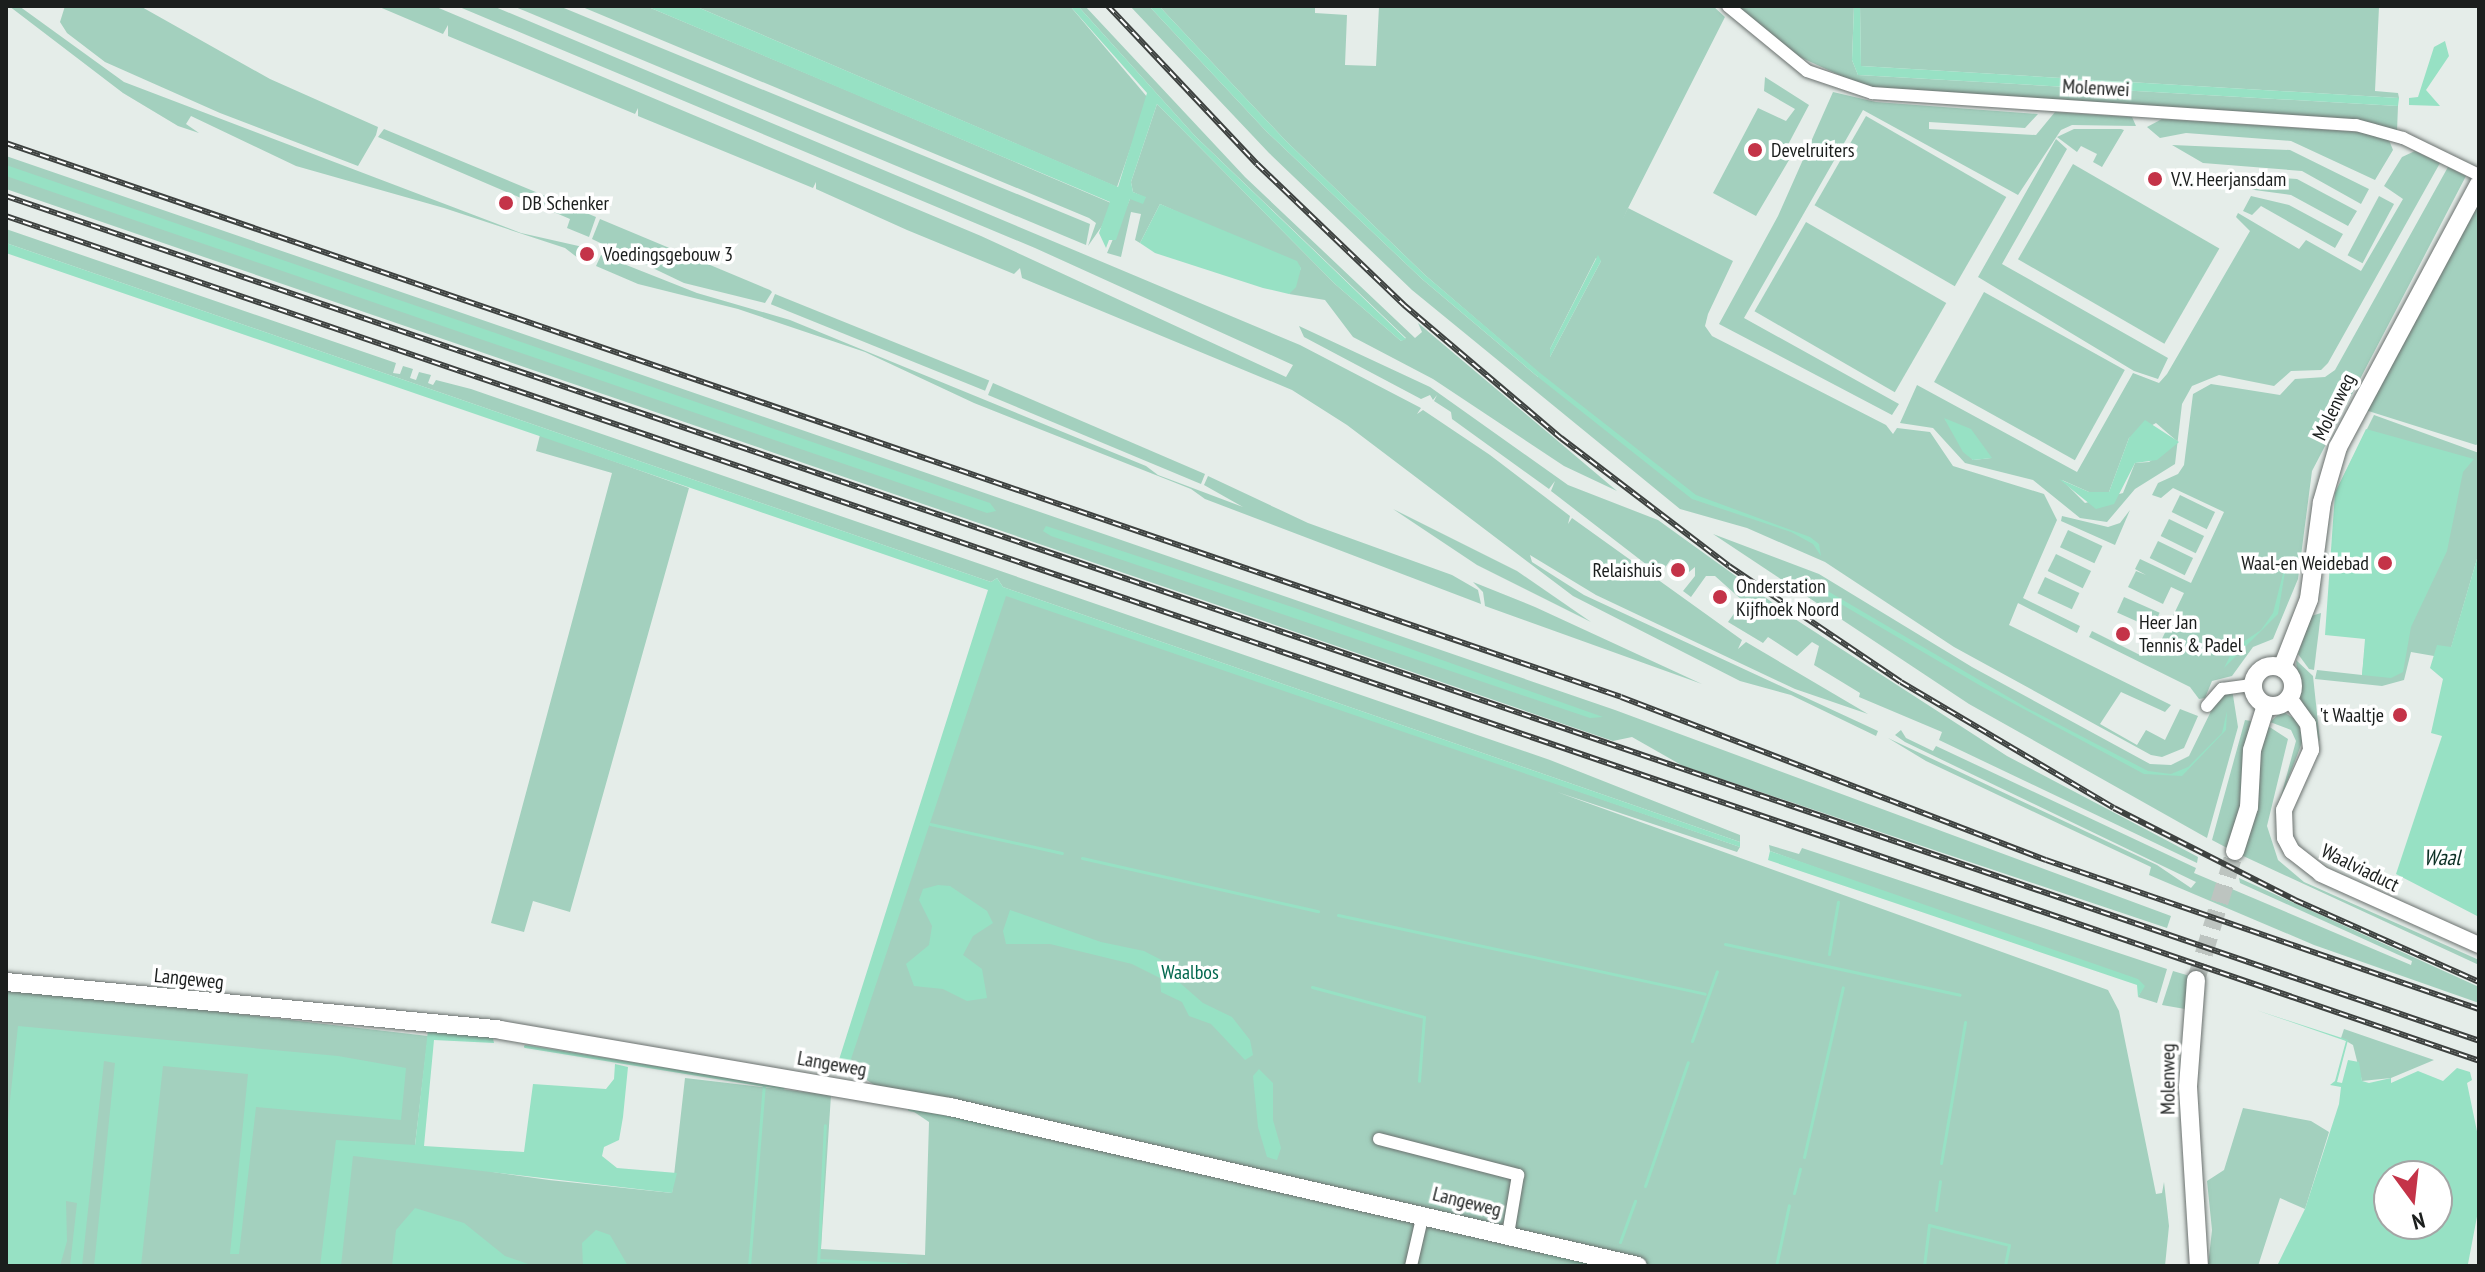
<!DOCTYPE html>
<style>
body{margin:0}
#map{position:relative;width:2485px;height:1272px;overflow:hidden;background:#e5ede9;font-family:"PT Sans Narrow",sans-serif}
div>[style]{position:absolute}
.green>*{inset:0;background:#a3d0be;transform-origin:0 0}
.water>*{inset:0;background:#97e1c4}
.stream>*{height:3px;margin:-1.5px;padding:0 1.5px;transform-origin:1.5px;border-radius:1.5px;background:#97e1c4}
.secondary-tunnel>*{height:18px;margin-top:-9px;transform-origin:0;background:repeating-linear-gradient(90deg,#bdc4c0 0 18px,transparent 0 27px)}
.roads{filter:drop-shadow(0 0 2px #6b716f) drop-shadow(0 0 2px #6b716f)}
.minor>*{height:12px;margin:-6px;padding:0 6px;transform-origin:6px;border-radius:6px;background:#fff}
.tertiary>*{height:16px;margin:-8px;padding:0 8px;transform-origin:8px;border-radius:8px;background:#fff}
.secondary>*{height:18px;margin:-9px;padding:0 9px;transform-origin:9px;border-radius:9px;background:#fff}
.secondary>.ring{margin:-9px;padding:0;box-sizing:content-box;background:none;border:18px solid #fff;border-radius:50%}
.rail>*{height:6px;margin-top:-3px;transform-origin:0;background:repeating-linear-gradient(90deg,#fff 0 9px,#3e4240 0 18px);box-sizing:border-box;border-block:2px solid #3e4240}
.dots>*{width:22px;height:22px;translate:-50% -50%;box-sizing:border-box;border:4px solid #fff;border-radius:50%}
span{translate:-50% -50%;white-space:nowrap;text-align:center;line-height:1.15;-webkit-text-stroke:7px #fff;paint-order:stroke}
.street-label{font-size:20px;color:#1b1e1d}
.poi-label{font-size:20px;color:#1b1e1d}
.left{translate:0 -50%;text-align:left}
.right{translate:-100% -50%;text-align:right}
.park-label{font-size:20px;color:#01674d}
.water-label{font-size:22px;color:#0d3025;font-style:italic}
.frame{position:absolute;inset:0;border:8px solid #1b1e1d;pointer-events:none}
.north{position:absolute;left:2373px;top:1160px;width:80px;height:80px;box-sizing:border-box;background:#fff;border:2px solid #a4a5a5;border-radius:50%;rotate:165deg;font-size:22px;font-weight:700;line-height:32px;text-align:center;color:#1b1e1d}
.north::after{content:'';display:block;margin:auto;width:28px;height:36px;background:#c43348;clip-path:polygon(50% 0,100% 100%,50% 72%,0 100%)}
</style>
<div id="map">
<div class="green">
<i style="clip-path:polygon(9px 6px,19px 6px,124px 82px,521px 233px,583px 247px,578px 258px,565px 248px,444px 208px,296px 166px,191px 116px,186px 124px,199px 133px,178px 126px,123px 93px)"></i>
<i style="clip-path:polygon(65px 6px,140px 6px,270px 79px,378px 127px,376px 135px,358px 166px,220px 113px,105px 62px,67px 33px,60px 22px)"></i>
<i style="clip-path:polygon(377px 6px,434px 6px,981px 236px,1286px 377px,1293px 365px,1035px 248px,457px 6px,493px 6px,1300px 345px,1421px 408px,1417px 414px,1423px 410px,1490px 455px,1570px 516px,1568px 524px,1572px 518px,1742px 640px,1738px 649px,1746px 642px,1868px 714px,1795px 689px,1596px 595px,1530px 555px,1532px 562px,1584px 595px,1878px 731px,1876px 736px,1791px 695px,1740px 681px,1573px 596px,1347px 425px,1292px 390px,1022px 278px,1020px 268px,1014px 274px,907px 230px,816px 189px,816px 182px,813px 188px,638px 116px,638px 108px,635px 114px,448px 36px,448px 25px,443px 34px)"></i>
<i style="clip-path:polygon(513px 6px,559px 6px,1090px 224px,1086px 245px)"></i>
<i style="clip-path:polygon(580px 6px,646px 6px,858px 95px,1111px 203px,1102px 226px,1088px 246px,1096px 223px,1089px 218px)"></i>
<i style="clip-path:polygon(695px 6px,1070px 6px,1148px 98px,1117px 187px)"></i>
<i style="clip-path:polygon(1078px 6px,1085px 6px,1245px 177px,1415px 338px,1422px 332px,1418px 323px,1617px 491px,1564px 466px,1433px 379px,1353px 337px,1325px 300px,1289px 294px,1301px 268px,1160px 204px,1140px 243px,1135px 240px,1141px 214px,1131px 212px,1121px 257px,1107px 253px,1130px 199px,1146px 198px,1133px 192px,1131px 182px,1157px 104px,1335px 284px,1401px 341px,1406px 338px,1195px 136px)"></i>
<i style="clip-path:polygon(evenodd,1130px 6px,1149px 6px,1266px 131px,1422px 279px,1538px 377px,1539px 373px,1425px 275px,1285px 140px,1159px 6px,1315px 6px,1315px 13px,1347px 15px,1345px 65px,1376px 66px,1379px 6px,1713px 6px,1725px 17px,1621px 222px,1628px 208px,1733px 261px,1708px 314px,1705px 326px,1712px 336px,1886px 425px,1893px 434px,1897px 428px,1930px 432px,1953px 466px,2044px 494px,2057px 520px,2023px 598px,2080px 626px,2077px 633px,2018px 603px,2009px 625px,2171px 705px,2165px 712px,2121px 692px,2100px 724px,2137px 745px,2146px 730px,2165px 740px,2180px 709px,2198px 716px,2184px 748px,2162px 757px,2151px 755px,1954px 647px,1825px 562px,1747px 528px,1680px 509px,1412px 290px,1269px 153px,1130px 6px,1596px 258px,1601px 261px,1550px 357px,1550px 349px,1596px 258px)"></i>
<i style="clip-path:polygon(1736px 6px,1854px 6px,1852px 60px,1858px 75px,2398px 106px,2397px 131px,1863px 86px,1789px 52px)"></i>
<i style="clip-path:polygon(1860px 6px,2386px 6px,2379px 7px,2375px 91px,2398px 93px,2399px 98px,1861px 66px)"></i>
<i style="clip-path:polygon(1765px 77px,1809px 105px,1782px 156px,1789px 160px,1756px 216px,1713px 193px,1758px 108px,1786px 121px,1795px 109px,1764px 91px)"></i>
<i style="clip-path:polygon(1833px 92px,1876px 102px,2038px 114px,2025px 128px,1929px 122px,1929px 129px,2036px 135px,2055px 112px,2132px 117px,2136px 126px,2072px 125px,2061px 130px,2018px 195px,1863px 110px,1744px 318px,1899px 404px,1892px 415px,1719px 324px,1778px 216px)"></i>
<i style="left:1866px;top:116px;width:162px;height:103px;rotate:30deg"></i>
<i style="clip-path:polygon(2162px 119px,2360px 132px,2389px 140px,2393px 150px,2375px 180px,2291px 141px,2186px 133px,2160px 138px,2147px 127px)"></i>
<i style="clip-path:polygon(384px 129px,596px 217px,589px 237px,567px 228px,570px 219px,378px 137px)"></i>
<i style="clip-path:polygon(2074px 129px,2121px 129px,2124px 130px,2102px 167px,2093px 162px,2097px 154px,2081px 146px,2077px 152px,2057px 137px)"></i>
<i style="clip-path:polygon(2056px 139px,2067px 149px,2002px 264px,2168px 358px,2158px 379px,2134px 371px,1978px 277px)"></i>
<i style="clip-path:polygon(2172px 145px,2290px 150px,2369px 189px,2361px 204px,2302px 171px,2203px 163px)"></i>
<i style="clip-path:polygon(evenodd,2415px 151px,2440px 163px,2328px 363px,2321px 370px,2291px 371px,2274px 386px,2219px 375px,2192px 386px,2182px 404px,2175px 464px,2135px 489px,2107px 522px,2080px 518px,2033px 480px,1965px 463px,1933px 428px,1900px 423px,1917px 385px,2077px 472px,2133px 373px,2159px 383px,2167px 374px,2250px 231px,2236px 217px,2238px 213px,2299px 249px,2306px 240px,2361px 271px,2403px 199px,2384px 186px,2402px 157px,2415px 151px,1945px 419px,1991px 458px,1973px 460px,1945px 419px,2415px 151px,2156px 423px,2178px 442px,2149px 462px,2135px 463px,2123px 493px,2085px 503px,2062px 480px,2089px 492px,2109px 492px,2129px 438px,2156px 423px)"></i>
<i style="clip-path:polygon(6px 156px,1615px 710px,2171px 916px,2167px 928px,1683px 766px,1632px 737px,1613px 741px,6px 189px)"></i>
<i style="left:2073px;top:164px;width:169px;height:110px;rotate:30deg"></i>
<i style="clip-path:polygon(2448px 167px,2466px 176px,2312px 471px,2298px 579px,2273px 639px,2253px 647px,2232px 676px,2212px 681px,2205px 698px,2199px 699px,2190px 687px,2089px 637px,2092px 631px,2142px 656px,2152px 638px,2160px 643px,2184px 593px,2171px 587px,2163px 604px,2128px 587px,2136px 571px,2146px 575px,2135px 569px,2140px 559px,2191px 583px,2224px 512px,2173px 488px,2161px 498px,2152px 495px,2158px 483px,2178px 474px,2184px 465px,2193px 394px,2211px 384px,2280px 395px,2295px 379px,2325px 377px,2335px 370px)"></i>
<i style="clip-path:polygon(2221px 174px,2297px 179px,2357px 211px,2348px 226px,2291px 195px,2247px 189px)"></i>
<i style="clip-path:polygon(2251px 196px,2289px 205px,2343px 234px,2335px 248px,2261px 206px,2252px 215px,2243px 211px)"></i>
<i style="left:2379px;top:196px;width:17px;height:67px;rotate:28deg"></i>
<i style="clip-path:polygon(2479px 202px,2479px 443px,2476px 445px,2362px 409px)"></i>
<i style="clip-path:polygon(600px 219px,770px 290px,772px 292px,765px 303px,684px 283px,592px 239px)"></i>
<i style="left:1806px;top:222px;width:162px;height:103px;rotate:30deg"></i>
<i style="clip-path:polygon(6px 229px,396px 363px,393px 373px,400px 374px,403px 366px,413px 369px,410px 378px,416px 380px,419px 372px,431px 375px,428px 383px,433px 385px,436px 380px,471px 389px,1550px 760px,1740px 835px,1740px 842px,1003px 587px,997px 578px,991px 582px,6px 243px)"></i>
<i style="clip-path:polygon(601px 255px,697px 293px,790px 320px,1146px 466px,1158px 475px,1243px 507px,1204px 485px,1208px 476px,1308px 523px,1452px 575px,1478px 590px,1481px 604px,1205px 499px,1191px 489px,974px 403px,865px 352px,738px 309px,638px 284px,596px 266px)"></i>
<i style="left:1984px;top:292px;width:161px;height:103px;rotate:29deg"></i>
<i style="left:775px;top:294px;width:231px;height:11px;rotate:22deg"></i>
<i style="clip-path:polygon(1299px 326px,1430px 387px,1568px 485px,1658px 520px,1798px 621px,2007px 756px,2198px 857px,2197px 863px,1939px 740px,1942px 732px,1859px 697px,1860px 693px,1814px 665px,1819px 646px,1812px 642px,1797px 656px,1768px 637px,1763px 643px,1728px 622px,1743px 601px,1715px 576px,1706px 576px,1691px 597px,1683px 591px,1695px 576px,1695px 567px,1689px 572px,1671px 559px,1660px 575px,1551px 491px,1555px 481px,1549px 489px,1452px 419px,1451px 412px,1434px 401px,1437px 395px,1433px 400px,1430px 395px,1421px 399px,1304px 337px)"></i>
<i style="clip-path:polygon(993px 383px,1205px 474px,1201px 484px,988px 395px)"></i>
<i style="clip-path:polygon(2374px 415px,2479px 453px,2479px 552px,2451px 648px,2434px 656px,2411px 652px,2404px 680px,2382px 686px,2315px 679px,2317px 670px,2362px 675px,2366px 639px,2335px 493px)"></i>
<i style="clip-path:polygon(540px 435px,689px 488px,570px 912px,533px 901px,524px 932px,491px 923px,612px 473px,536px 451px)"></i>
<i style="left:2180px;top:495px;width:39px;height:19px;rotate:26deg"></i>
<i style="clip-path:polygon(1393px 509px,1517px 571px,1591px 622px,1477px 565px)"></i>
<i style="clip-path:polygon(2130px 510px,2115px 545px,2061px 521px,2062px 516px,2108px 527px,2120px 523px)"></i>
<i style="left:2169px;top:519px;width:39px;height:19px;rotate:26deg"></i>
<i style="left:2068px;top:530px;width:38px;height:19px;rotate:25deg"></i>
<i style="clip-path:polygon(1713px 534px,1819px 574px,1972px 667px,2150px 764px,2171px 765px,2189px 756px,2217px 699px,2232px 689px,2238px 727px,2207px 838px,1969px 704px)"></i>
<i style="left:2158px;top:541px;width:39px;height:19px;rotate:26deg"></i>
<i style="left:2056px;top:554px;width:39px;height:19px;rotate:26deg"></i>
<i style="left:2045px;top:577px;width:38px;height:18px;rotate:25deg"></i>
<i style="clip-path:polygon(1473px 582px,1535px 607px,1702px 684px,1485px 606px,1483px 592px)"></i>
<i style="clip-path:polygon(1001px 591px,1740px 847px,1737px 852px,1557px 792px,2108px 990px,2119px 1011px,2156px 1194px,2162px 1193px,2164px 1182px,2169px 1226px,2165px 1266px,6px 1266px,6px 987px,428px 1036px,415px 1145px,493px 1172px,549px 1180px,672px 1193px,685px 1078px,831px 1095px,821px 1249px,925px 1255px,929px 1122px,846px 1066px)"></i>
<i style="left:2124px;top:597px;width:39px;height:17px;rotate:24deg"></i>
<i style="clip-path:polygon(2321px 613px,2314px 670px,2309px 669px,2298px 654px,2311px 616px)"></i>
<i style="clip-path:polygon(2296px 660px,2313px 676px,2320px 742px,2299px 695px)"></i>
<i style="clip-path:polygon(2282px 711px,2298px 721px,2303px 740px,2280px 800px,2296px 741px,2291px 730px,2270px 722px)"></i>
<i style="clip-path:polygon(2245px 720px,2251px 721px,2243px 755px,2243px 803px,2229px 849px,2212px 840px)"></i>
<i style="clip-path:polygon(2268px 726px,2288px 739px,2267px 826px,2278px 860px,2304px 882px,2479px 960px,2479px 965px,2241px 855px,2255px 815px,2258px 750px)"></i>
<i style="clip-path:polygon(1901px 730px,1906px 738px,1933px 751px,1936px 746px,2196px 868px,2194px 873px,2411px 965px,2412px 961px,2240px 883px,2239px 878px,2479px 987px,2479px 1003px,2314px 945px,2149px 875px,2151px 867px,1926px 761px,1888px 738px,2157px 865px,2191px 888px,2196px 882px,1905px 742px,1895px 735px)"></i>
<i style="clip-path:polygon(1769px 845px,1799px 854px,1802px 848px,2167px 969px,2157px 1003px,2138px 997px,2144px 986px,1770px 851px)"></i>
<i style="clip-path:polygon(2173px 971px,2190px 976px,2185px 1009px,2162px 1005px)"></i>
<i style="clip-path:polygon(2344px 1029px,2434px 1060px,2391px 1078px,2362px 1081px,2353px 1045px,2341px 1038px)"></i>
<i style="clip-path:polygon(2243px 1108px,2311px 1121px,2329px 1132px,2305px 1209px,2280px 1198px,2258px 1266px,2208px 1266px,2212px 1230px,2207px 1181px,2224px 1170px)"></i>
</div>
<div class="water">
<i style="clip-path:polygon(646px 6px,695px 6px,1118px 187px,1147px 93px,1070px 6px,1078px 6px,1195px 136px,1406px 339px,1401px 341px,1335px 284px,1157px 104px,1131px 182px,1133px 192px,1146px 197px,1143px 204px,1130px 199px,1116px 240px,1109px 240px,1106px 248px,1099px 233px,1110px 202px)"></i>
<i style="clip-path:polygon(1149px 6px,1159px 6px,1285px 140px,1425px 275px,1540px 373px,1696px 495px,1810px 537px,1819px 544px,1821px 556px,1813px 544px,1791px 532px,1692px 499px,1538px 377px,1422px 279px,1266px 131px)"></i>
<i style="clip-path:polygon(1854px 6px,1860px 6px,1861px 66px,2399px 98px,2398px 106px,1858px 75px,1852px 60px)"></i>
<i style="clip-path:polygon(2445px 41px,2449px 56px,2426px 90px,2440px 106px,2409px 105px,2409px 98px,2418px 97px,2434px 47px)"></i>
<i style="clip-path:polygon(6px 165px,990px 503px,996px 511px,987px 513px,6px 176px)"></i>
<i style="clip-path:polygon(1160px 204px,1297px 261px,1301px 268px,1296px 287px,1289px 294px,1263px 288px,1155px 253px,1140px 243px)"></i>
<i style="clip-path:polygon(6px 243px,991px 582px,997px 578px,1003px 587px,1740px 842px,1740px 847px,1006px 596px,849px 1065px,837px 1066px,988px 590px,6px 253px)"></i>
<i style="clip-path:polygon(1598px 255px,1601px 261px,1550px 357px,1550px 349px)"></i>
<i style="clip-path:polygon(1944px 418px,1971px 429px,1992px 458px,1973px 460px,1963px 452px)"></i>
<i style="clip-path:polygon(2145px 420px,2179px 442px,2157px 460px,2135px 463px,2114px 504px,2096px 509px,2059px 479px,2089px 492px,2109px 492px,2129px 438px)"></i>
<i style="clip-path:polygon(2366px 429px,2474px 459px,2463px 472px,2447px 551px,2411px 627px,2403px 672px,2391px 678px,2362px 675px,2365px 639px,2325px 635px,2335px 493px)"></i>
<i style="clip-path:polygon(1046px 526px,1295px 608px,1603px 717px,1590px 718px,1051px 536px,1043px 531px)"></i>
<i style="clip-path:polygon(2479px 552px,2479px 917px,2396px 874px,2442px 736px,2431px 733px,2443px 679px,2430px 668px,2437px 645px,2451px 647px)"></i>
<i style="clip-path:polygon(2288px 554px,2278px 614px,2224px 668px,2234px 648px,2261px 630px,2273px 613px)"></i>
<i style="clip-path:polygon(1819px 586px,2027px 708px,2148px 771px,2171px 774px,2188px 767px,2222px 733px,2227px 711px,2226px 730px,2182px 776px,2144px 774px,1981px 686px,1817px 590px)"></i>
<i style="clip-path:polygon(1770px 851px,2138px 979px,2145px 986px,2138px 997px,2137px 985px,1768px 860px)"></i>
<i style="clip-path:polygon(938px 885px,950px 886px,987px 911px,993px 923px,973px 936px,963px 955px,982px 969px,987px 998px,967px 1001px,943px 989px,914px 986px,906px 964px,929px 945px,932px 926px,919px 900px,923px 889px)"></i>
<i style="clip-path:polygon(1010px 910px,1101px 942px,1144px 951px,1175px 967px,1180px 983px,1203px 1003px,1232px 1017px,1250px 1040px,1253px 1055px,1245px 1060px,1211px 1024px,1189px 1016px,1182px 1002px,1161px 992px,1160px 978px,1132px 964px,1050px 944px,1006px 944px,1003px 931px)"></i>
<i style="clip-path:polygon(evenodd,2256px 1010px,2348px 1040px,2337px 1082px,2342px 1083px,2348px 1060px,2359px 1062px,2362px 1081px,2369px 1083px,2391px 1078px,2391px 1083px,2418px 1071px,2443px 1081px,2457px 1068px,2470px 1072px,2472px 1080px,2467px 1083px,2479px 1141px,2479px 1206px,2468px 1264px,2277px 1266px,2305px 1209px,2339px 1104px,2341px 1087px,2330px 1085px,2335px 1081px,2346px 1041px,2256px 1010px,2389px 1176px,2437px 1176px,2437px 1224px,2389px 1224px,2389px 1176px)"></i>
<i style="clip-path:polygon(18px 1026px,338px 1056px,406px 1068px,401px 1120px,256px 1107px,239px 1254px,230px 1254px,248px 1074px,163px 1066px,141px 1266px,94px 1266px,115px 1063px,104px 1061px,82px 1266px,70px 1266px,77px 1203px,66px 1201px,67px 1241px,60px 1266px,6px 1266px,6px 1138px)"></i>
<i style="clip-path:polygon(428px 1030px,493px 1038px,494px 1043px,434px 1040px,424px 1146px,524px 1152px,533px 1084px,606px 1089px,614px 1079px,615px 1064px,628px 1067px,623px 1117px,619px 1140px,604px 1147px,602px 1156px,617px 1168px,677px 1173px,672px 1193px,353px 1156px,341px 1266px,320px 1266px,336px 1140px,415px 1145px)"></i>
<i style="clip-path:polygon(1259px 1069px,1273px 1083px,1273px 1120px,1281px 1148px,1277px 1160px,1267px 1157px,1258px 1127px,1253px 1076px)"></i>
<i style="clip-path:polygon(415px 1208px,464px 1223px,505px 1256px,534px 1266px,392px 1266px,396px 1230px)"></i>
<i style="clip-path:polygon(596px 1230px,610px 1235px,628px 1266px,583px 1266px,582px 1243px)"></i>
</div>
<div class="stream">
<i style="left:930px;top:824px;width:135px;rotate:12.4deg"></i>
<i style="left:1082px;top:858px;width:242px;rotate:12.7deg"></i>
<i style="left:1338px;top:915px;width:375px;rotate:12.1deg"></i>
<i style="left:1725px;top:944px;width:240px;rotate:12.2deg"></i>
<i style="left:1829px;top:954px;width:53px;rotate:-80.2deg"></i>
<i style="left:1312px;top:987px;width:116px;rotate:15deg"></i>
<i style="left:1424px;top:1017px;width:64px;rotate:94.5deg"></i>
<i style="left:1692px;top:1041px;width:74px;rotate:-70.3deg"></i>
<i style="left:525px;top:1046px;width:261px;rotate:9.2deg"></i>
<i style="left:909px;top:1109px;width:100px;rotate:11.5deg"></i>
<i style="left:1804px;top:1157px;width:174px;rotate:-77.1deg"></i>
<i style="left:1941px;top:1163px;width:143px;rotate:-80.3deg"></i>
<i style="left:1645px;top:1186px;width:131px;rotate:-70.9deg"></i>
<i style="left:1794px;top:1193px;width:25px;rotate:-76deg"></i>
<i style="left:1936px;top:1210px;width:29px;rotate:-82deg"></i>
<i style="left:1620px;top:1242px;width:44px;rotate:-69.9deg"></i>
<i style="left:1545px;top:1254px;width:51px;rotate:13.5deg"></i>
<i style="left:818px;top:1260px;width:88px;rotate:2.6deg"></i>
<i style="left:749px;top:1266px;width:182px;rotate:-85.3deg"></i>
<i style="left:818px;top:1266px;width:141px;rotate:-87.2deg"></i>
<i style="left:1776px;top:1266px;width:62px;rotate:-78deg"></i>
<i style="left:1924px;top:1266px;width:41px;rotate:-83deg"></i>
<i style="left:1929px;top:1225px;width:82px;rotate:14deg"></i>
<i style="left:2009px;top:1245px;width:21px;rotate:101deg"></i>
</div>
<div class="secondary-tunnel">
<i style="left:2196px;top:980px;width:135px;rotate:-73.2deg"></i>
</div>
<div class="roads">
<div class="minor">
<i style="left:1728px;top:6px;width:102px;rotate:39.4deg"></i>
<i style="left:1807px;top:71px;width:69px;rotate:18.7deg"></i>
<i style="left:1872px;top:93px;width:485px;rotate:3.8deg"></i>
<i style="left:2356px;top:125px;width:49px;rotate:15.5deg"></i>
<i style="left:2403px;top:138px;width:85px;rotate:26deg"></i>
<i style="left:2207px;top:706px;width:23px;rotate:-49deg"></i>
<i style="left:2222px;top:689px;width:30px;rotate:-8deg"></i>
<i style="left:1379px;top:1139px;width:144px;rotate:14.5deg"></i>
<i style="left:1518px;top:1175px;width:60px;rotate:99.6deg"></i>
<i style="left:1411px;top:1266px;width:53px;rotate:-77deg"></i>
</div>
<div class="tertiary">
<i style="left:2289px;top:698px;width:32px;rotate:54deg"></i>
<i style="left:2308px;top:724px;width:26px;rotate:83deg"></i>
<i style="left:2311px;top:750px;width:66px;rotate:114.2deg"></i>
<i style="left:2284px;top:810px;width:28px;rotate:88deg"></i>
<i style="left:2285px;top:838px;width:15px;rotate:62deg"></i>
<i style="left:2292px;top:851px;width:37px;rotate:38deg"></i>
<i style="left:2321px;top:874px;width:173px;rotate:24.2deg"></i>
</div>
<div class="secondary">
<i class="ring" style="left:2253px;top:666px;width:22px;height:22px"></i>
<i style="left:2282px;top:668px;width:74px;rotate:-68.6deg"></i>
<i style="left:2309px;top:599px;width:98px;rotate:-82.4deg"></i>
<i style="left:2322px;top:502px;width:57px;rotate:-73.8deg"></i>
<i style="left:2338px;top:447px;width:298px;rotate:-61.8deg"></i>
<i style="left:2235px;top:851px;width:46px;rotate:-72.3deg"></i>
<i style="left:2249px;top:807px;width:57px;rotate:-87deg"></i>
<i style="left:2252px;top:750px;width:47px;rotate:-72.7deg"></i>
<i style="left:2196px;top:980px;width:107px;rotate:94.3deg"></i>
<i style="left:2188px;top:1087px;width:179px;rotate:86.5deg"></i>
<i style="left:6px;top:982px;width:496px;rotate:5.5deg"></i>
<i style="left:500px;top:1030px;width:457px;rotate:9.7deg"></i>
<i style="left:950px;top:1107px;width:706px;rotate:13.01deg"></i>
</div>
</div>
<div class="rail">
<i style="left:1108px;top:6px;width:217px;rotate:46.7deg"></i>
<i style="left:1257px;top:164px;width:204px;rotate:43.8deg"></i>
<i style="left:1404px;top:305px;width:206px;rotate:40.3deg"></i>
<i style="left:1561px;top:438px;width:211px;rotate:37.3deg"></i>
<i style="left:1729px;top:566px;width:207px;rotate:34deg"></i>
<i style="left:1901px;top:682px;width:247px;rotate:30.6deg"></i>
<i style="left:2114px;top:808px;width:203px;rotate:26.9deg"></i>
<i style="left:2295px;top:900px;width:201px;rotate:24deg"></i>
<i style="left:6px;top:143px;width:1707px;rotate:18.93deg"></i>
<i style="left:1621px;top:697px;width:455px;rotate:21deg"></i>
<i style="left:2046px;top:860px;width:458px;rotate:19deg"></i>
<i style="left:6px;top:196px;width:2613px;rotate:18.86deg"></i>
<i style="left:6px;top:216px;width:2613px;rotate:18.86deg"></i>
</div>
<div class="dots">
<i style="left:1755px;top:150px;background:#c43348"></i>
<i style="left:2155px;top:179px;background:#c43348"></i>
<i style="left:506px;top:203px;background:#c43348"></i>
<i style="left:587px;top:254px;background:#c43348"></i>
<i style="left:2385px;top:563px;background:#c43348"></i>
<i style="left:1678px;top:570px;background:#c43348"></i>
<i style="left:1720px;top:597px;background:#c43348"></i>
<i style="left:2123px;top:634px;background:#c43348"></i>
<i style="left:2400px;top:715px;background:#c43348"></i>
</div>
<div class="street-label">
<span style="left:2096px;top:88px;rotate:3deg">Molenwei</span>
<span style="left:2334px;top:407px;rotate:-64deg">Molenweg</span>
<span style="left:2360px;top:868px;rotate:26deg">Waalviaduct</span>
<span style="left:189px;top:979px;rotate:6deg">Langeweg</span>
<span style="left:832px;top:1064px;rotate:10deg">Langeweg</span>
<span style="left:2168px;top:1079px;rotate:-90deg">Molenweg</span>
<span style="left:1467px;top:1202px;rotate:14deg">Langeweg</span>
</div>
<div class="poi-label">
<span class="left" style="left:1771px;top:150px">Develruiters</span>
<span class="left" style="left:2171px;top:179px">V.V. Heerjansdam</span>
<span class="left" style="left:522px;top:203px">DB Schenker</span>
<span class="left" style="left:603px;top:254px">Voedingsgebouw 3</span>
<span class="right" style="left:2369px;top:563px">Waal-en Weidebad</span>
<span class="right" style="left:1662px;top:570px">Relaishuis</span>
<span class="left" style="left:1736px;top:598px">Onderstation<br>Kijfhoek Noord</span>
<span class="left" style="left:2139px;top:634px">Heer Jan<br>Tennis &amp; Padel</span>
<span class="right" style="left:2384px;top:715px">'t Waaltje</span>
</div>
<div class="park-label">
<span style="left:1190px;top:972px">Waalbos</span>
</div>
<div class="water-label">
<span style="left:2442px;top:858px">Waal</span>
</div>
<div class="frame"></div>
<div class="north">N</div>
</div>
